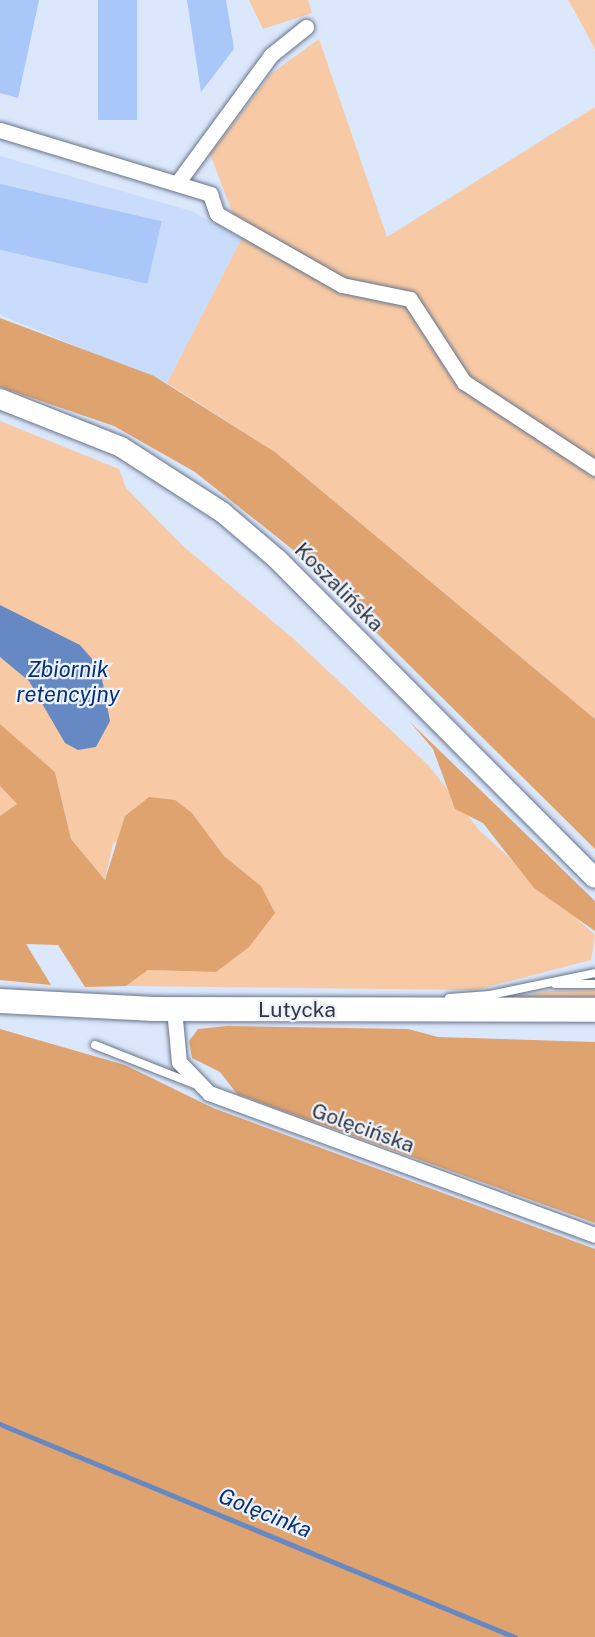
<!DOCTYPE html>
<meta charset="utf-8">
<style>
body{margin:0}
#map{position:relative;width:595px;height:1637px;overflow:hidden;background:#dbe7fb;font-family:"Public Sans",sans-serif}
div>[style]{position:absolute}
.built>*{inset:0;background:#c9dcfb}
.green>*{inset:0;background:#f7caa5}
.forest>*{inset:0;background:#dea36f}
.water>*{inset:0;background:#6689c4}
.stream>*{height:4.5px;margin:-2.25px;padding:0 2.25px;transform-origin:2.25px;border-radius:2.25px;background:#6689c4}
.building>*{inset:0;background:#a9c7f9;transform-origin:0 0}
.roads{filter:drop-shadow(0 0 2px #667389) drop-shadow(0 0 2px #667389)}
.service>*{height:8px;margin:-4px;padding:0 4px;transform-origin:4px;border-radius:4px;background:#fff}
.minor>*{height:15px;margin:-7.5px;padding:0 7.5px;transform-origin:7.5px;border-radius:7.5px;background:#fff}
.tertiary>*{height:20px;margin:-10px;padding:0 10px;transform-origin:10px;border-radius:10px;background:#fff}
.primary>*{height:24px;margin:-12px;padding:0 12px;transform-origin:12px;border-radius:12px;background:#fff}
span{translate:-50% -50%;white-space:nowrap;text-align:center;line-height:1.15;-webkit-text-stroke:4.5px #edf3fe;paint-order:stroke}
.street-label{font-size:21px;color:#313640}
.water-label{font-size:22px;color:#083177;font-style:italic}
</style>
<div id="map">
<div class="built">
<i style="clip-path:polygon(0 156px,191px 211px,242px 238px,167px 383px,0 315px)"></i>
</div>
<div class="green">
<i style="clip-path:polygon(249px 0,308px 0,312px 13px,263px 29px)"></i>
<i style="clip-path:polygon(568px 0,595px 0,595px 49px,574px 10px)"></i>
<i style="clip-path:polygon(319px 39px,387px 237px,595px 107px,595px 719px,275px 452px,167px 383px,242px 238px,210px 154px,272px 73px)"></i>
<i style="clip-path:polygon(0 421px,119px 469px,126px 488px,183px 546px,296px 641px,429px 766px,480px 831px,595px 935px,591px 960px,475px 990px,126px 986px,148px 970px,216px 972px,261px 886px,224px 856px,192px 813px,113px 843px,105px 880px,71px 839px,55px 772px,0 724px)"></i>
<i style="clip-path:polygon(0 786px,17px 804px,0 816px)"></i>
<i style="clip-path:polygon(595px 990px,595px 1001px,516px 998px,546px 991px)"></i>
</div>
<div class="forest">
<i style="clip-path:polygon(0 318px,154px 376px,275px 452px,595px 719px,595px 849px,292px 549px,195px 472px,114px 426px,0 387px)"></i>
<i style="clip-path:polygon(410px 722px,595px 901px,595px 931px,534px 888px,483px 823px,455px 809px,433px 749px)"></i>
<i style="clip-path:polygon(0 724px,55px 772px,71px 839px,105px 880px,125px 816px,149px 797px,175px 800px,192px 813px,224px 856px,261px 886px,275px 913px,249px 947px,216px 972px,148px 970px,126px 986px,85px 987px,58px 945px,26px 944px,51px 985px,0 980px,0 816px,17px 804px,0 786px)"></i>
<i style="clip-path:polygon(227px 1026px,408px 1029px,438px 1037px,595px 1042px,595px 1223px,237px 1094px,220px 1072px,192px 1058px,189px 1041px,198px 1029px)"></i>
<i style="clip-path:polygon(0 1029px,125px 1065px,213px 1108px,595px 1249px,595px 1637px,0 1637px)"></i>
</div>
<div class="water">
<i style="clip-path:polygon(0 605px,80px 645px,100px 668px,110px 721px,96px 747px,78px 750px,65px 743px,29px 681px,0 657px)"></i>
</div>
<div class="stream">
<i style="left:0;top:1424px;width:557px;rotate:22.47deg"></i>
</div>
<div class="building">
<i style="clip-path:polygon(0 0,39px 0,18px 98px,0 93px)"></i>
<i style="left:98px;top:0;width:39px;height:120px"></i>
<i style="clip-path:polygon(187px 0,226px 0,234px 49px,201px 92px)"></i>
<i style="left:0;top:184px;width:166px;height:64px;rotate:13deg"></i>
</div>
<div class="roads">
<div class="service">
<i style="left:555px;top:984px;width:40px"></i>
<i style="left:449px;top:998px;width:41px;rotate:-4.2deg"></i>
<i style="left:490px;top:995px;width:107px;rotate:-11.8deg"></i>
<i style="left:95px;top:1045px;width:106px;rotate:21.5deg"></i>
</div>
<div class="minor">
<i style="left:0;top:130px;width:220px;rotate:16.9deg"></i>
<i style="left:210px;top:194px;width:21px;rotate:71deg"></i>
<i style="left:217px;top:214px;width:144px;rotate:29.6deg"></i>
<i style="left:342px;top:285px;width:69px;rotate:11.6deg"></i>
<i style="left:410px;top:299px;width:99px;rotate:57deg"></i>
<i style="left:464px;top:382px;width:157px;rotate:33.3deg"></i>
<i style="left:178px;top:182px;width:157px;rotate:-53.8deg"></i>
<i style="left:271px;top:55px;width:45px;rotate:-38.7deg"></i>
<i style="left:174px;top:1009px;width:53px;rotate:84.6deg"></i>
<i style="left:179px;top:1062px;width:43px;rotate:45.9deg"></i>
<i style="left:209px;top:1093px;width:411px;rotate:20.2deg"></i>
</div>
<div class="tertiary">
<i style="left:0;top:399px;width:130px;rotate:21.6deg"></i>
<i style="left:121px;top:447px;width:120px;rotate:32.8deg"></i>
<i style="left:222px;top:512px;width:72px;rotate:40.5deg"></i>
<i style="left:277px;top:559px;width:450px;rotate:45.1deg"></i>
</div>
<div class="primary">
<i style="left:0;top:1001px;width:154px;rotate:3deg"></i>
<i style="left:154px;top:1009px;width:441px;rotate:0.1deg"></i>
</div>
</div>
<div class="street-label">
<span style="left:339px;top:587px;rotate:45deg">Koszalińska</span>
<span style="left:297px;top:1010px">Lutycka</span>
<span style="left:363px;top:1128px;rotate:20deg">Golęcińska</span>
</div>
<div class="water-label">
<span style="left:68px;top:682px">Zbiornik<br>retencyjny</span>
<span style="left:265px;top:1513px;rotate:22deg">Golęcinka</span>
</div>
</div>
